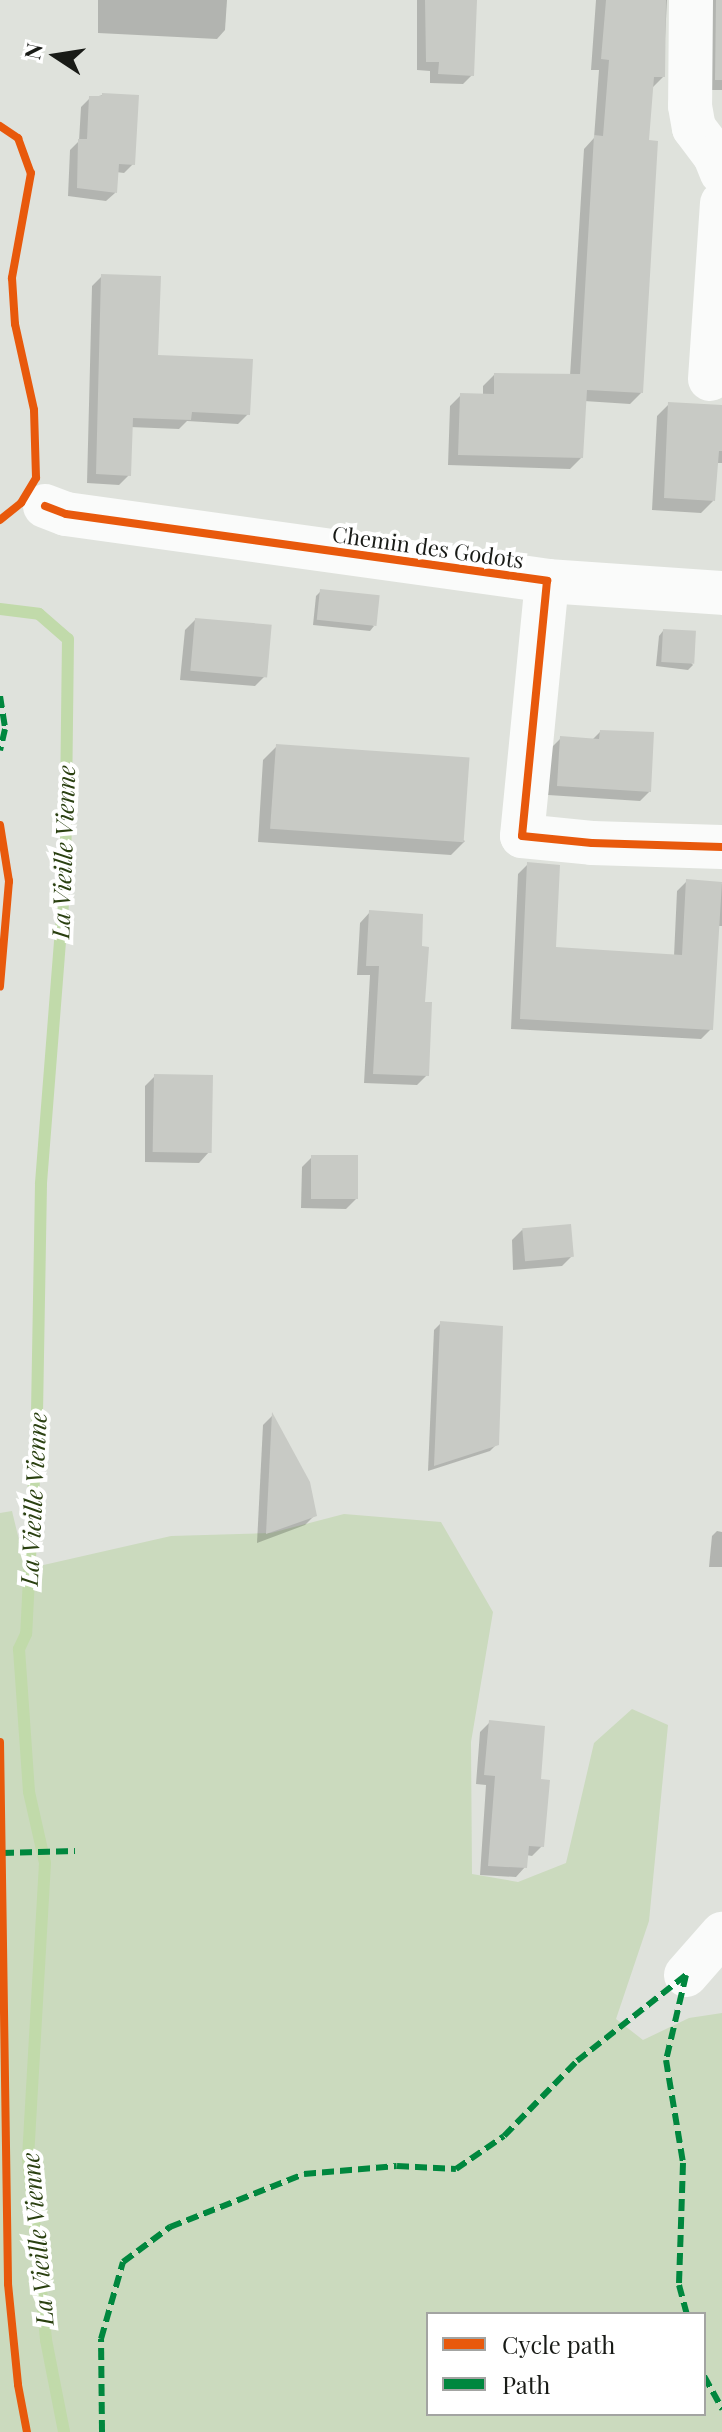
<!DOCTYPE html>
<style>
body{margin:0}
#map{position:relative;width:722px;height:2432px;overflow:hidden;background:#dfe2dc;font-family:"Playfair Display",serif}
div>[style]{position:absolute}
.green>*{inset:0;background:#cbdabe}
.shadow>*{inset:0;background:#0003;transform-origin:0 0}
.stream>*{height:12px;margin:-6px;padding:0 6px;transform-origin:6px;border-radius:6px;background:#c1daaa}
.building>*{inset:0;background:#c8cac5;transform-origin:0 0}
.minor>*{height:44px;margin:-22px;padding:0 22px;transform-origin:22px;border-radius:22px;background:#fafbfa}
.quiet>*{height:6px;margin-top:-3px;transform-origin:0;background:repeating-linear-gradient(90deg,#00873e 0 12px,transparent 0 18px)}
.cycleway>*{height:8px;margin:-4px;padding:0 4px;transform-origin:4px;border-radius:4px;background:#e8590c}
span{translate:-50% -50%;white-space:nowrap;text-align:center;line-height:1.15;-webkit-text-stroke:8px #fff;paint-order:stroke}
.street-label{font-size:22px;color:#191b17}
.water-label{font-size:24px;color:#2a4010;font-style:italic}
.legend{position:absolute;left:426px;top:2312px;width:280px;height:104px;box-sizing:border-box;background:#fff;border:2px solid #a3a4a2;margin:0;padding:10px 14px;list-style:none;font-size:24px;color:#191b17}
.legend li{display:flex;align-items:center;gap:16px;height:40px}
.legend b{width:40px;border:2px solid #a3a4a2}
.north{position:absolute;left:16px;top:16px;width:80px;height:80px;-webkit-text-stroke:6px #fff;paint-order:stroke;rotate:282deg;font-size:22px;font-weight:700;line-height:32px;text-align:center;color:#191b17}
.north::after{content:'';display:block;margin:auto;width:28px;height:36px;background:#191b17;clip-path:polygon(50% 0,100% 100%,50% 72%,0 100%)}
</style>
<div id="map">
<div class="green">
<i style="clip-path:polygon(evenodd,12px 1511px,26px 1569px,171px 1536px,271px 1533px,344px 1514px,441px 1522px,493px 1612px,471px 1742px,472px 1874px,518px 1882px,566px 1863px,594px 1743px,632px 1709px,668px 1725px,649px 1921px,616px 2019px,643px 2040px,689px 2018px,722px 2013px,722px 2432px,0 2432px,0 1513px,12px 1511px,428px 2314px,704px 2314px,704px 2414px,428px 2414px,428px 2314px)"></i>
</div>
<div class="shadow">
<i style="clip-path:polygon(98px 0,227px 0,225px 30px,217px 39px,98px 33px)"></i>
<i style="clip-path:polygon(417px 0,475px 0,472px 75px,463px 84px,430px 83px,430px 71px,417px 70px)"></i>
<i style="clip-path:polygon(596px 0,667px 0,663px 77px,651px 89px,647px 142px,641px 393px,630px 404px,584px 401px,581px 458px,570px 469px,448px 465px,450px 406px,461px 395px,483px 396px,483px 386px,494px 375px,570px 376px,584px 149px,594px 138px,599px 70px,591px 70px)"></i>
<i style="left:703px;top:0;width:19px;height:90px"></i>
<i style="clip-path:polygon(103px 95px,133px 164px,124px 173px,116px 172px,115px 193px,106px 201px,68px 196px,70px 150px,79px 141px,81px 107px,90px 98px)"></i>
<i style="clip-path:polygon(102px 276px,156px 357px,248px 414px,238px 424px,187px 421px,179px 429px,130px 427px,129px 475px,119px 485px,87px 483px,92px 286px)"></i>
<i style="clip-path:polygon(669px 404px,722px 407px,722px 463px,716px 463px,713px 501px,701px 513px,652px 510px,657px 416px)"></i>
<i style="clip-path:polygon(321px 591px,374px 626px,370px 631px,313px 625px,316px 596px)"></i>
<i style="clip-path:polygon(195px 620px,265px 676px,255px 686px,180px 680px,185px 630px)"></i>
<i style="clip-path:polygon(663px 631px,693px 665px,688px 670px,656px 666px,659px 636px)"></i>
<i style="clip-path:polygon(600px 732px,650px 791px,640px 801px,548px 795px,551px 748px,561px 738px,592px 740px)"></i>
<i style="clip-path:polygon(277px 746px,465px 841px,451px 855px,258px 842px,263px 760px)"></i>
<i style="clip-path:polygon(528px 864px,554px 948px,674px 956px,677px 891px,687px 881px,722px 884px,722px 926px,717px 926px,711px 1029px,701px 1039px,511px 1029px,518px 874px)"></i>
<i style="clip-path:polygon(370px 912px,420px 948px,427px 1075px,417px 1085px,364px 1083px,370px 975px,357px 975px,360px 923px)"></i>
<i style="clip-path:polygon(155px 1076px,209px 1152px,199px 1163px,145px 1162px,145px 1086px)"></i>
<i style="clip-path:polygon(312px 1157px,356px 1199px,346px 1209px,301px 1208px,302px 1167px)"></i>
<i style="clip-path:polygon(522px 1230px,572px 1256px,562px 1266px,513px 1270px,512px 1240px)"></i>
<i style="clip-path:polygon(441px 1323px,497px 1444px,490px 1451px,428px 1471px,434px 1330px)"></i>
<i style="clip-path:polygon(272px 1416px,315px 1515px,305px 1525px,257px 1543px,263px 1425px)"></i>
<i style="clip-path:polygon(717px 1531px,722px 1532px,722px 1567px,709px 1567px,712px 1536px)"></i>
<i style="clip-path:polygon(490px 1722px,539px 1781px,542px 1846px,532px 1856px,526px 1855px,525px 1867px,516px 1877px,480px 1875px,486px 1785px,476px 1784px,480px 1732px)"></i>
</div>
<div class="stream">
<i style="left:0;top:609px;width:39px;rotate:7deg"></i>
<i style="left:39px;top:614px;width:38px;rotate:41deg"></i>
<i style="left:68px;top:639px;width:239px;rotate:90.7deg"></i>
<i style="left:65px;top:878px;width:307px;rotate:94.5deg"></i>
<i style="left:41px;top:1184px;width:236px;rotate:91deg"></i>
<i style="left:37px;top:1420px;width:214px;rotate:92.9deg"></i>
<i style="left:26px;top:1634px;width:17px;rotate:115deg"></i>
<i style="left:19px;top:1649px;width:143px;rotate:86deg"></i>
<i style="left:29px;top:1792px;width:73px;rotate:77.3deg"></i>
<i style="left:45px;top:1863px;width:296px;rotate:93.3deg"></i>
<i style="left:28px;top:2159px;width:182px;rotate:84.3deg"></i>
<i style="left:46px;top:2340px;width:94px;rotate:78.9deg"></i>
</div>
<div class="building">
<i style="clip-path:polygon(425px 0,477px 0,474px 76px,438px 74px,439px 62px,426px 62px)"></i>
<i style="clip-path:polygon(606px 0,666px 0,665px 77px,654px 77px,649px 140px,658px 141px,643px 393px,587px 390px,583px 458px,458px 455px,460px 393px,494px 394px,494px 373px,580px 374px,594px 135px,603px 136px,609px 60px,601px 59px)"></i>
<i style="clip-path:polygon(716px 0,722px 0,722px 80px,715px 80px)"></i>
<i style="clip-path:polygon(102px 93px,139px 95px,135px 165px,119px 164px,117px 193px,77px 188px,78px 139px,87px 139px,89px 96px,102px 96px)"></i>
<i style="clip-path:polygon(101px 274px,161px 276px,158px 355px,253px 359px,250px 415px,192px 412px,191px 420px,133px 418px,131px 476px,96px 474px)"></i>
<i style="clip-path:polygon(668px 402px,722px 405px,722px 451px,719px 451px,715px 501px,664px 498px)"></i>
<i style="left:320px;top:589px;width:60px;height:31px;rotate:6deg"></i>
<i style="left:195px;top:618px;width:77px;height:53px;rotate:5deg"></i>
<i style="left:663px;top:629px;width:33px;height:33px;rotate:3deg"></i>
<i style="clip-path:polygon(600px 730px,654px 732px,651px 792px,557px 786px,560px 736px,599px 739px)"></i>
<i style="left:276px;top:744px;width:194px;height:85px;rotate:4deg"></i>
<i style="clip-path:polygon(527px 862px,560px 865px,556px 947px,682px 955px,686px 879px,722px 882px,713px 1030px,520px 1019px)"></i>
<i style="clip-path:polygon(369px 910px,423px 914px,422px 946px,429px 947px,425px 1002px,432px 1002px,429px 1076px,373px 1074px,379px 966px,366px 966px)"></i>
<i style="left:154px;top:1074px;width:59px;height:78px;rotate:1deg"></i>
<i style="left:311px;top:1155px;width:47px;height:44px"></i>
<i style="left:571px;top:1224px;width:33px;height:49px;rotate:85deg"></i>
<i style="clip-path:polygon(440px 1321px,503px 1326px,499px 1445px,434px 1466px)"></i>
<i style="clip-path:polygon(272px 1412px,310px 1482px,317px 1516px,266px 1534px)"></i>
<i style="clip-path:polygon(489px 1720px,545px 1726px,541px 1779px,550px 1780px,544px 1847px,529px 1846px,527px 1868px,488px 1866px,495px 1776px,484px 1775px)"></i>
</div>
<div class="minor">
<i style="left:691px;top:0;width:106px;rotate:90.5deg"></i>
<i style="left:690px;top:106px;width:22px;rotate:80deg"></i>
<i style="left:694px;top:128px;width:35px;rotate:53deg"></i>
<i style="left:715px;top:156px;width:18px;rotate:68deg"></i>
<i style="left:710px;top:379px;width:176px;rotate:-86.1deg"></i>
<i style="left:45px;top:506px;width:22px;rotate:21deg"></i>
<i style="left:66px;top:514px;width:486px;rotate:7.9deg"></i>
<i style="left:547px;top:581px;width:256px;rotate:95.6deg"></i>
<i style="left:522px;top:836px;width:70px;rotate:5.7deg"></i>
<i style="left:592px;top:843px;width:130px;rotate:1.8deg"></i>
<i style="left:547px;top:581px;width:175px;rotate:3.9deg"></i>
<i style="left:686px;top:1975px;width:55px;rotate:-48.7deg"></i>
</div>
<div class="quiet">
<i style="left:0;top:696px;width:33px;rotate:81deg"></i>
<i style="left:5px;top:729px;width:22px;rotate:103deg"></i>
<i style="left:2px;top:1853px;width:73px;rotate:-1.6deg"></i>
<i style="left:686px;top:1975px;width:87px;rotate:103.2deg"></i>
<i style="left:666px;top:2060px;width:104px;rotate:80.6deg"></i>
<i style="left:683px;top:2163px;width:122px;rotate:91.9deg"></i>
<i style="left:679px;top:2285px;width:30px;rotate:75deg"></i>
<i style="left:704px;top:2376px;width:38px;rotate:61deg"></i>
<i style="left:102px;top:2432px;width:93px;rotate:-90.6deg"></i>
<i style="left:101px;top:2339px;width:80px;rotate:-74.1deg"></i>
<i style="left:123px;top:2262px;width:59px;rotate:-36.7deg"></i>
<i style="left:170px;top:2227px;width:144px;rotate:-21.6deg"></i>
<i style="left:304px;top:2174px;width:93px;rotate:-4.9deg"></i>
<i style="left:397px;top:2166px;width:59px;rotate:2.9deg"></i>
<i style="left:456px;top:2169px;width:58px;rotate:-34.5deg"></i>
<i style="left:504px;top:2136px;width:105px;rotate:-45.8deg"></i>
<i style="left:577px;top:2061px;width:139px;rotate:-38.3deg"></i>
</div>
<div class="cycleway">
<i style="left:0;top:126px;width:22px;rotate:34deg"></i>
<i style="left:18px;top:138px;width:37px;rotate:70deg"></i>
<i style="left:31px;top:173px;width:107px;rotate:100.3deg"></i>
<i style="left:12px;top:278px;width:46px;rotate:86.3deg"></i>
<i style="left:15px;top:324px;width:88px;rotate:77.5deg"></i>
<i style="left:34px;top:410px;width:68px;rotate:88.3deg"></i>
<i style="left:36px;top:478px;width:29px;rotate:121deg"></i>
<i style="left:21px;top:503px;width:27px;rotate:141deg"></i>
<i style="left:45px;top:506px;width:22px;rotate:21deg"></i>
<i style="left:66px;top:514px;width:486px;rotate:7.9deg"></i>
<i style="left:547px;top:581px;width:256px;rotate:95.6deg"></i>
<i style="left:522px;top:836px;width:70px;rotate:5.7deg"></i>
<i style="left:592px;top:843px;width:130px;rotate:1.8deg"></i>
<i style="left:0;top:825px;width:57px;rotate:80.9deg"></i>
<i style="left:9px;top:881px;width:106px;rotate:94.9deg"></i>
<i style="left:0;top:1742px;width:542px;rotate:89.15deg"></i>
<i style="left:8px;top:2284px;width:101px;rotate:84.3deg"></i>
<i style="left:18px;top:2385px;width:48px;rotate:79.2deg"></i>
</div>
<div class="street-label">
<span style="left:428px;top:547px;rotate:8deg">Chemin des Godots</span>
</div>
<div class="water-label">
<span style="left:63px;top:852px;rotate:-88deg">La Vieille Vienne</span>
<span style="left:33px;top:1499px;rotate:-87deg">La Vieille Vienne</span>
<span style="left:37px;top:2239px;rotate:-95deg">La Vieille Vienne</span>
</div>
<ul class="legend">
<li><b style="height:10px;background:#e8590c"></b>Cycle path</li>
<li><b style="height:10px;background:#00873e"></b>Path</li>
</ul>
<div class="north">N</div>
</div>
